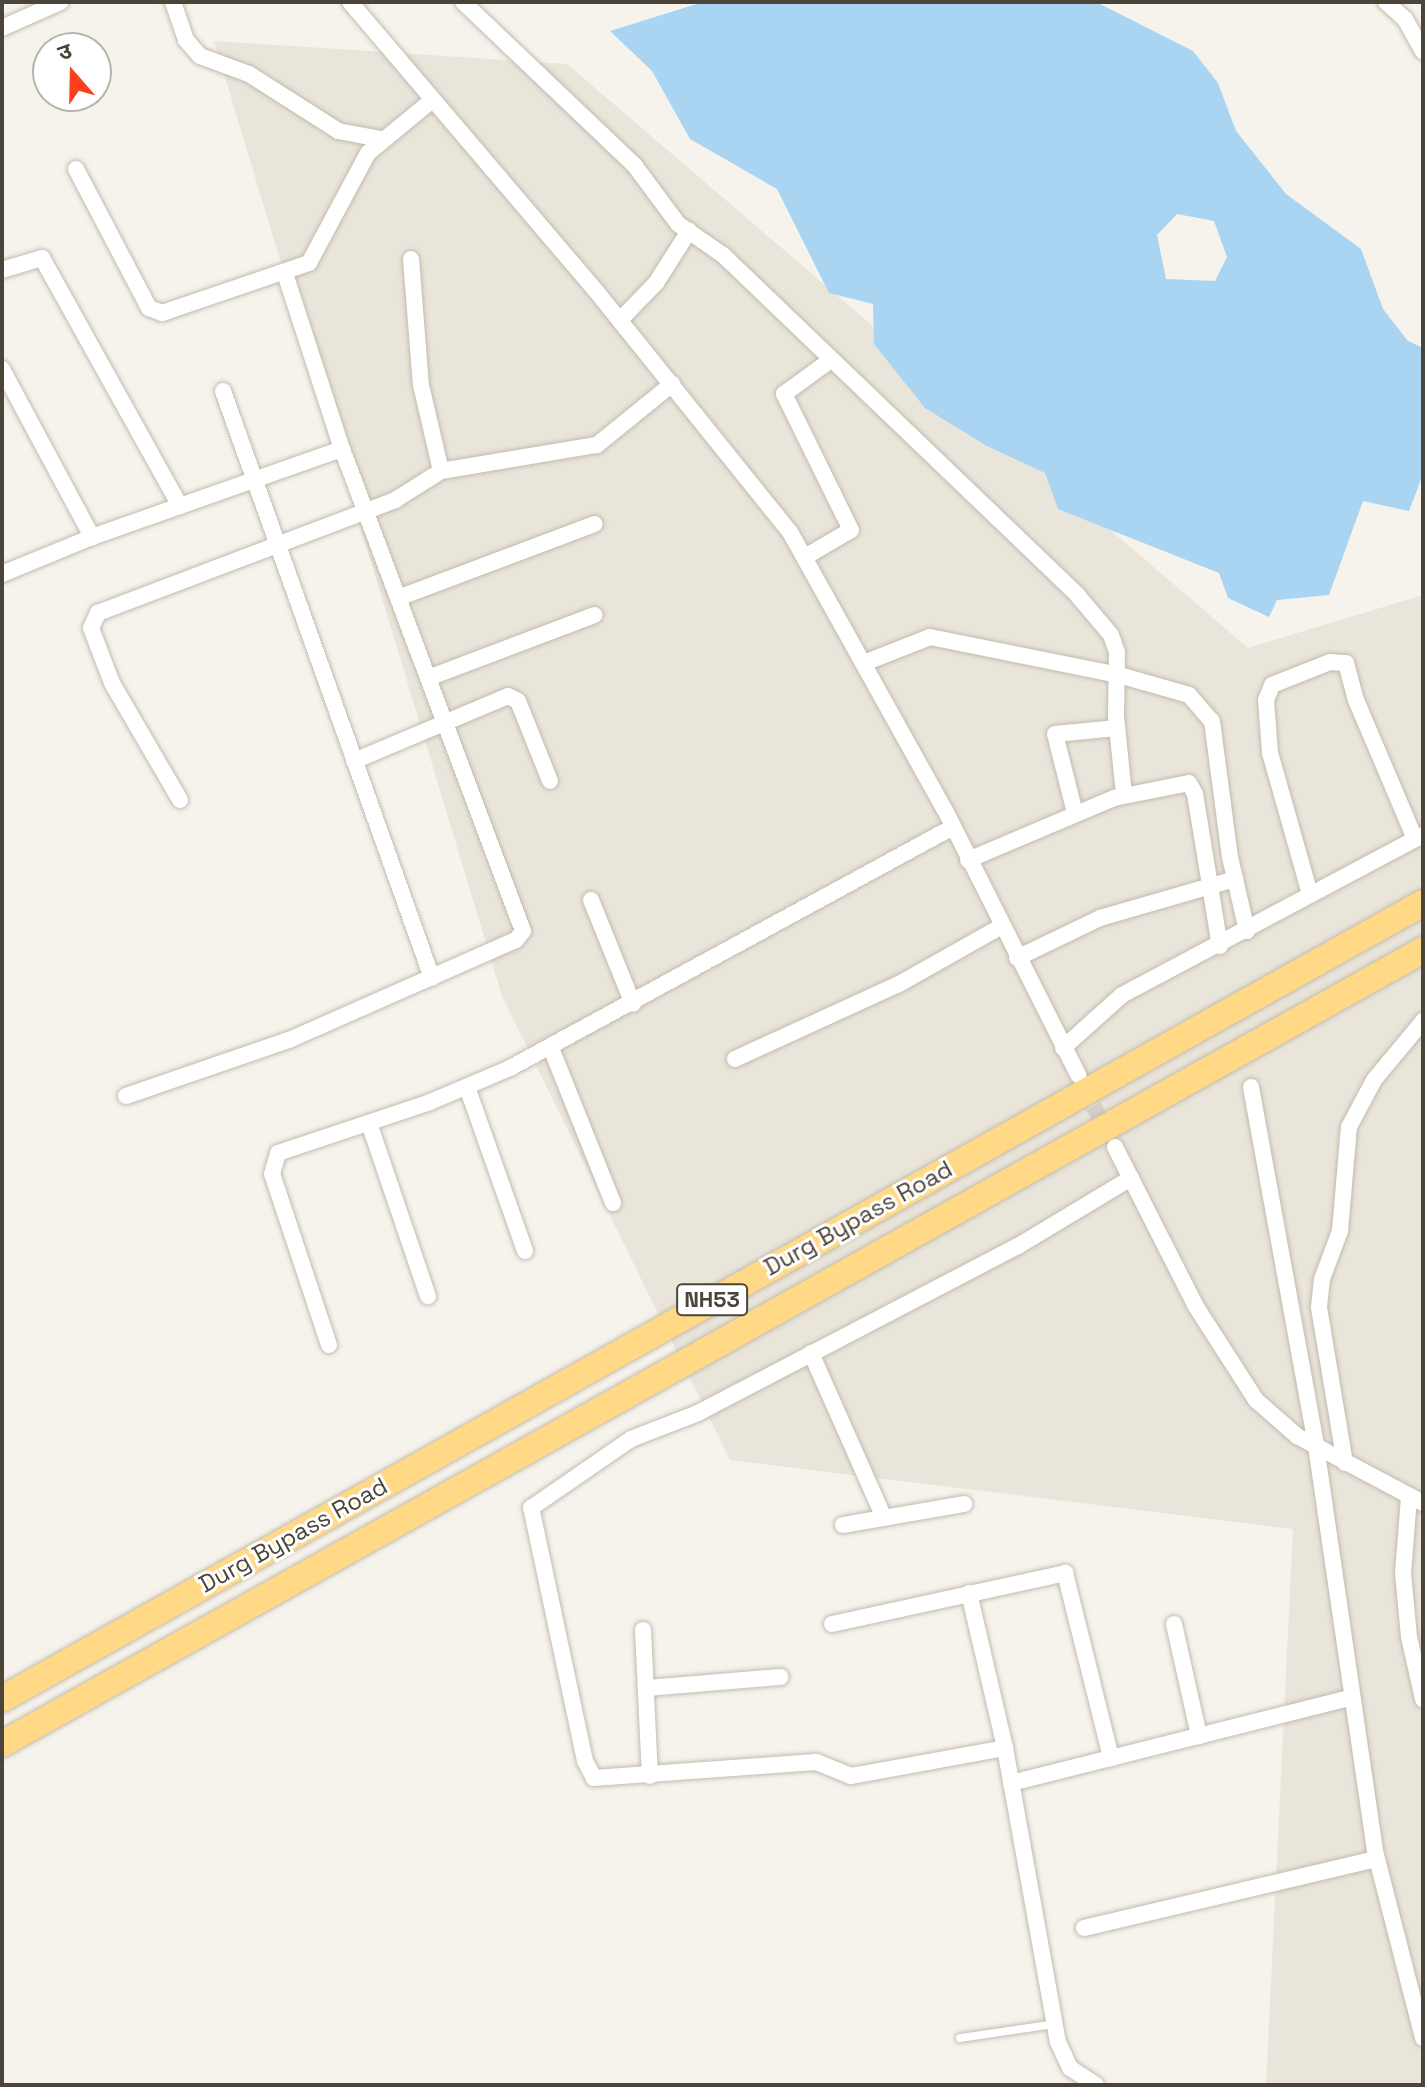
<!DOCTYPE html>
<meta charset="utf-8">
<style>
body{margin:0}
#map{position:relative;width:1425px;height:2087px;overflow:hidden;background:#f6f3ec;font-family:"Space Grotesk","Noto Sans Devanagari",sans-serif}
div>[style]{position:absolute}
.residential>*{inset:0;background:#eae5da}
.water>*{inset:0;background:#a9d4f2}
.minor-tunnel>*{height:16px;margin-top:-8px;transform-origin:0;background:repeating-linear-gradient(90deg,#d4d0c8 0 16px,transparent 0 24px)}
.roads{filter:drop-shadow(0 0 2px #c2bbae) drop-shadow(0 0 2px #c2bbae)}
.service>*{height:8px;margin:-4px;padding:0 4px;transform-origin:4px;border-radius:4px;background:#fff}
.minor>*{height:16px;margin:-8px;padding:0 8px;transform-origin:8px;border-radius:8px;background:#fff}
.trunk>*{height:26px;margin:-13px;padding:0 13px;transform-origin:13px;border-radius:13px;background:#ffd985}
span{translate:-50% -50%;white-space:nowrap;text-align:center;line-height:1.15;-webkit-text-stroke:6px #fff;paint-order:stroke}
.shield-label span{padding:2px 6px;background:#fff;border:2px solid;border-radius:6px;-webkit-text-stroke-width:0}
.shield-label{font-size:22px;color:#4b4439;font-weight:700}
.street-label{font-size:24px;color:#4b4439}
.frame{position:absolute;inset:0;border:4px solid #4b4439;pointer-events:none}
.north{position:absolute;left:32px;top:32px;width:80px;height:80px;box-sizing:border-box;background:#fff;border:2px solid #b7b4b0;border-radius:50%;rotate:340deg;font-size:22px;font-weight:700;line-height:32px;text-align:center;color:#4b4439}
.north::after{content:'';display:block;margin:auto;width:28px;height:36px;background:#fc3f1d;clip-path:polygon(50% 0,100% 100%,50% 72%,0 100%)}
</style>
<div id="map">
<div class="residential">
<i style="clip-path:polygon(214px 41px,567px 64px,1248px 648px,1423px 595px,1423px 2085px,1266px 2085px,1293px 1529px,730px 1460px,502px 996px)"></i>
</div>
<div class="water">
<i style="clip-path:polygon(evenodd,703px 2px,1096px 2px,1193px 51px,1218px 83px,1236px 131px,1286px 194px,1361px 249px,1383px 309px,1408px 341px,1423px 348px,1423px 474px,1409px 511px,1363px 501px,1329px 595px,1277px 600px,1269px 617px,1228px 598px,1219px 573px,1058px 509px,1045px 473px,987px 446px,925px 408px,874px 344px,873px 304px,829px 293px,777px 189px,690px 139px,652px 71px,610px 31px,703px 2px,1177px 214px,1214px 221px,1227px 257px,1215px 281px,1166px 279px,1157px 235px,1177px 214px)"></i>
</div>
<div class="minor-tunnel">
<i style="left:1082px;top:1085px;width:57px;rotate:61.6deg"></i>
</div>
<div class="roads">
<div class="service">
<i style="left:960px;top:2038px;width:96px;rotate:-8.4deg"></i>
</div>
<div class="minor">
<i style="left:173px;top:2px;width:40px;rotate:71.1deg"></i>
<i style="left:186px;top:40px;width:21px;rotate:49deg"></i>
<i style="left:200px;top:56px;width:52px;rotate:20.2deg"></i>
<i style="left:249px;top:74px;width:106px;rotate:32.6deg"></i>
<i style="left:338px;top:131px;width:44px;rotate:10.5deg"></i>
<i style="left:350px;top:2px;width:380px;rotate:49.6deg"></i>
<i style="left:596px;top:291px;width:309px;rotate:51.2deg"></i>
<i style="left:790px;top:532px;width:318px;rotate:60.9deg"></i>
<i style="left:945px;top:810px;width:297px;rotate:63.3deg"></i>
<i style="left:463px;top:2px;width:238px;rotate:43.6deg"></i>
<i style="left:635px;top:166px;width:72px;rotate:53.4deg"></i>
<i style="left:678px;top:224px;width:55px;rotate:34.6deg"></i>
<i style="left:723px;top:255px;width:492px;rotate:43.8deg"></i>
<i style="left:1078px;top:596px;width:51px;rotate:49.8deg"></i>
<i style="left:1111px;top:635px;width:18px;rotate:71deg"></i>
<i style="left:1117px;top:652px;width:64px;rotate:90.9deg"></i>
<i style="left:1116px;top:716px;width:79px;rotate:84.2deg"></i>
<i style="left:1386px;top:2px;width:25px;rotate:42deg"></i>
<i style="left:1405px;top:19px;width:37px;rotate:61deg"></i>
<i style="left:2px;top:28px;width:64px;rotate:-24.1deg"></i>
<i style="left:76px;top:169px;width:157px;rotate:62.3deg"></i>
<i style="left:149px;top:308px;width:14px;rotate:21deg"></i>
<i style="left:162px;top:313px;width:155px;rotate:-18.8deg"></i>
<i style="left:309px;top:263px;width:125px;rotate:-61.8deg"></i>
<i style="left:368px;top:153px;width:82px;rotate:-39.5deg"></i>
<i style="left:411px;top:259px;width:126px;rotate:85.5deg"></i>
<i style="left:421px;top:385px;width:88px;rotate:76.9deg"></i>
<i style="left:2px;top:270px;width:42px;rotate:-16.7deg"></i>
<i style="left:42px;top:258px;width:284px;rotate:60.9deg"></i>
<i style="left:620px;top:320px;width:52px;rotate:-45.8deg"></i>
<i style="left:656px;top:283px;width:62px;rotate:-57.6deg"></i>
<i style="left:2px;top:369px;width:191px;rotate:61.8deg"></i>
<i style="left:223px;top:391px;width:623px;rotate:70.4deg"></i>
<i style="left:805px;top:557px;width:53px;rotate:-30.4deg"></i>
<i style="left:851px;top:530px;width:152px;rotate:-116.2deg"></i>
<i style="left:784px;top:394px;width:59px;rotate:-36.1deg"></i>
<i style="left:2px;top:574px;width:97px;rotate:-22.3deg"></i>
<i style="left:92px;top:537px;width:265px;rotate:-19.4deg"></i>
<i style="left:398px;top:598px;width:210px;rotate:-20.6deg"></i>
<i style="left:864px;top:663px;width:71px;rotate:-21.5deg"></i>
<i style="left:930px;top:637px;width:193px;rotate:11.4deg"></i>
<i style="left:1119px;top:675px;width:73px;rotate:15.9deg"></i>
<i style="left:1189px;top:695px;width:35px;rotate:49deg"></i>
<i style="left:1212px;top:721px;width:137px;rotate:82.5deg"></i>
<i style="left:1230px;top:857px;width:76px;rotate:77.1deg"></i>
<i style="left:428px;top:678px;width:178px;rotate:-20.7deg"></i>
<i style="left:354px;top:761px;width:167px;rotate:-22.9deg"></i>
<i style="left:508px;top:696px;width:11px;rotate:27deg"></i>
<i style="left:518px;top:701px;width:86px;rotate:68.2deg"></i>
<i style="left:180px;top:800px;width:135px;rotate:-120.2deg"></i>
<i style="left:112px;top:683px;width:59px;rotate:-110.9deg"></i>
<i style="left:91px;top:628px;width:17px;rotate:-65deg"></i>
<i style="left:98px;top:613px;width:318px;rotate:-20.8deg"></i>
<i style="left:395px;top:500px;width:54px;rotate:-32.2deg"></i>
<i style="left:441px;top:471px;width:158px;rotate:-9.5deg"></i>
<i style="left:597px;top:445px;width:97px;rotate:-39.1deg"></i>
<i style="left:1075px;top:813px;width:81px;rotate:-104.2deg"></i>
<i style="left:1055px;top:734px;width:62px;rotate:-5.5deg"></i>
<i style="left:968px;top:860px;width:159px;rotate:-23deg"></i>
<i style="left:1114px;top:798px;width:76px;rotate:-11.3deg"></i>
<i style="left:1189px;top:783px;width:13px;rotate:61deg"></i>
<i style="left:1195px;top:794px;width:154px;rotate:80.7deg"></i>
<i style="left:1310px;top:894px;width:147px;rotate:-105.8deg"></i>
<i style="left:1270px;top:753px;width:53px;rotate:-94.3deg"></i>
<i style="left:1266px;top:700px;width:16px;rotate:-68deg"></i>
<i style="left:1272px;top:685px;width:62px;rotate:-21.6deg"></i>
<i style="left:1330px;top:662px;width:16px;rotate:4deg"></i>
<i style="left:1346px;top:663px;width:38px;rotate:75deg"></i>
<i style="left:1356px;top:700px;width:151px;rotate:67deg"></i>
<i style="left:591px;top:900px;width:112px;rotate:68deg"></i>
<i style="left:1017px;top:958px;width:92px;rotate:-25.7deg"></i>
<i style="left:1100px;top:918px;width:141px;rotate:-16.1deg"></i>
<i style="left:551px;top:1048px;width:167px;rotate:68.2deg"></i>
<i style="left:1063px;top:1048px;width:79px;rotate:-41.9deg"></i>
<i style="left:1122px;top:995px;width:341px;rotate:-28deg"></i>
<i style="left:735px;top:1059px;width:180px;rotate:-24.6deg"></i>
<i style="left:899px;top:984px;width:116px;rotate:-29.4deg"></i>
<i style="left:467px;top:1087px;width:174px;rotate:70.5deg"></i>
<i style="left:1251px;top:1087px;width:365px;rotate:79.7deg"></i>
<i style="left:1316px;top:1446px;width:409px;rotate:81.7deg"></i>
<i style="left:1375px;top:1851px;width:193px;rotate:75.6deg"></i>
<i style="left:126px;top:1096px;width:172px;rotate:-19deg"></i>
<i style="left:289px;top:1040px;width:248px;rotate:-23.8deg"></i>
<i style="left:516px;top:940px;width:11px;rotate:-52deg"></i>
<i style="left:523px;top:931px;width:515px;rotate:-110.58deg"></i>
<i style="left:342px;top:449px;width:184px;rotate:-108deg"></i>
<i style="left:369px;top:1123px;width:183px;rotate:71.2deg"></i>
<i style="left:1115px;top:1147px;width:177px;rotate:63.1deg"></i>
<i style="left:1195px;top:1305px;width:113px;rotate:57.3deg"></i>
<i style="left:1256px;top:1400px;width:55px;rotate:41.3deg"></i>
<i style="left:1297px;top:1436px;width:143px;rotate:28deg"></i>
<i style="left:329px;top:1345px;width:180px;rotate:-108.4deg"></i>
<i style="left:272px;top:1174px;width:22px;rotate:-74deg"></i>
<i style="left:278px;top:1153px;width:160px;rotate:-18.5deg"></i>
<i style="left:430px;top:1102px;width:87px;rotate:-23deg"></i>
<i style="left:510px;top:1068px;width:504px;rotate:-28.55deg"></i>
<i style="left:811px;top:1353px;width:180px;rotate:66.1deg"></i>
<i style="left:1345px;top:1463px;width:158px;rotate:-99.5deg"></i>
<i style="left:1319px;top:1307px;width:28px;rotate:-84deg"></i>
<i style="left:1322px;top:1279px;width:51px;rotate:-69.4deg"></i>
<i style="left:1340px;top:1231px;width:104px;rotate:-85.1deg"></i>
<i style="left:1349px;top:1127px;width:53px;rotate:-62deg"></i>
<i style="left:1374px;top:1080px;width:77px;rotate:-50.3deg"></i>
<i style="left:1409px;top:1497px;width:76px;rotate:94.5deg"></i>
<i style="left:1403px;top:1573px;width:64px;rotate:84.6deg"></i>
<i style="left:1409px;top:1637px;width:64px;rotate:77.3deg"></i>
<i style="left:843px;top:1525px;width:123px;rotate:-9.8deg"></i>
<i style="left:969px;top:1593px;width:159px;rotate:76.9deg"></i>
<i style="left:1005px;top:1748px;width:299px;rotate:79.8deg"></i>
<i style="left:1058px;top:2042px;width:29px;rotate:65deg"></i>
<i style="left:1070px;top:2068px;width:31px;rotate:33deg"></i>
<i style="left:832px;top:1624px;width:239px;rotate:-12.3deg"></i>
<i style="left:1065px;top:1573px;width:191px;rotate:76deg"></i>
<i style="left:1174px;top:1624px;width:115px;rotate:77.4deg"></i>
<i style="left:643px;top:1630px;width:146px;rotate:87.3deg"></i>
<i style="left:646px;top:1688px;width:135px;rotate:-4.7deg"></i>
<i style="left:1005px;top:1748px;width:157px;rotate:169.7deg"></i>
<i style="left:851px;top:1776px;width:38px;rotate:-158deg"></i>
<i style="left:816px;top:1762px;width:223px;rotate:175.9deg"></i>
<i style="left:594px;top:1778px;width:19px;rotate:-118deg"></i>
<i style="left:585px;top:1761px;width:259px;rotate:-102deg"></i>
<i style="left:531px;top:1508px;width:121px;rotate:-34.6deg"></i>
<i style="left:631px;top:1439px;width:72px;rotate:-21.2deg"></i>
<i style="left:698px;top:1413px;width:361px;rotate:-27.6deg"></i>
<i style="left:1018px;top:1246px;width:132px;rotate:-31deg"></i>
<i style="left:1011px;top:1783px;width:349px;rotate:-14.1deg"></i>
<i style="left:1084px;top:1928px;width:300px;rotate:-13.3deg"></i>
</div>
<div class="trunk">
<i style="left:2px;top:1699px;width:1629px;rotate:-29.26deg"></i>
<i style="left:2px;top:1744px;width:1628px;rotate:-29.19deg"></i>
</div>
</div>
<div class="shield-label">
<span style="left:712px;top:1300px">NH53</span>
</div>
<div class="street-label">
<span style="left:858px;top:1218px;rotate:-29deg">Durg Bypass Road</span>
<span style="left:293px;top:1535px;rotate:-29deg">Durg Bypass Road</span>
</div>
<div class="frame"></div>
<div class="north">उ</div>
</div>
